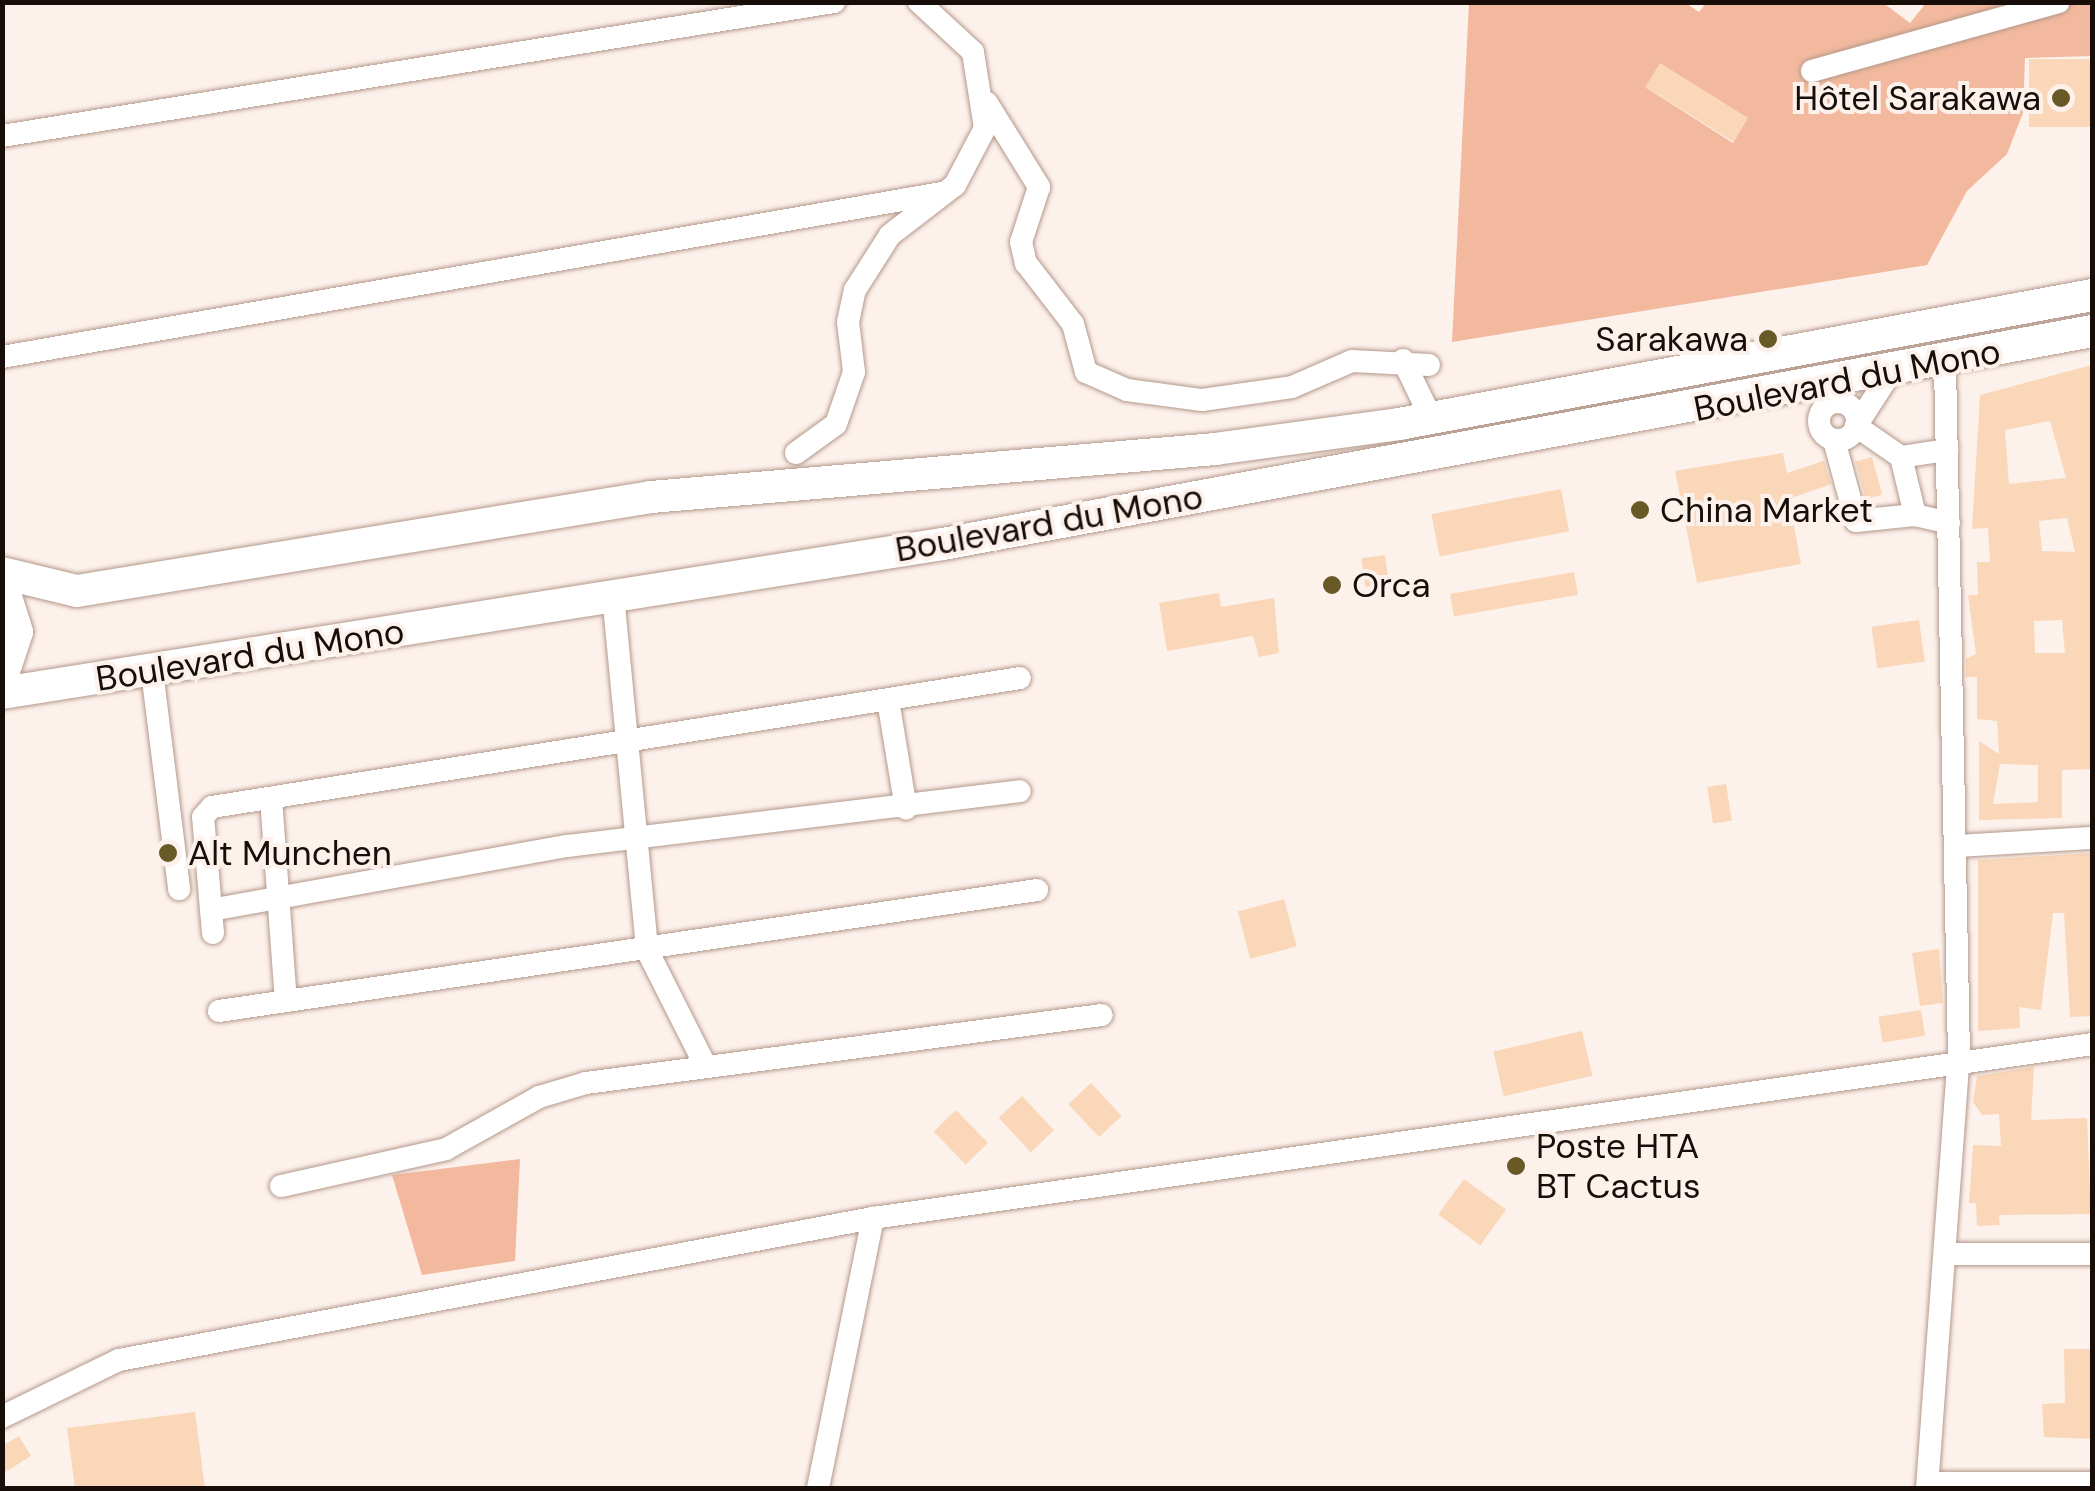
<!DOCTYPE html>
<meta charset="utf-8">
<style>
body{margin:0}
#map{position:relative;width:2095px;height:1491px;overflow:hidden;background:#fdf1eb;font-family:"DM Sans",sans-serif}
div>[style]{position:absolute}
.green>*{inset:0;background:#f3b99e}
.building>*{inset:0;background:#fad7b8;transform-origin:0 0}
.roads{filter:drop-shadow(0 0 2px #b3988b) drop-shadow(0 0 2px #b3988b)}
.minor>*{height:22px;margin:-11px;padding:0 11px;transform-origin:11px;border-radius:11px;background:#fff}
.minor>.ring{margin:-11px;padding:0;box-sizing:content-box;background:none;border:22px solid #fff;border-radius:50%}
.highway>*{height:32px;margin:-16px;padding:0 16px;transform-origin:16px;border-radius:16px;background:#fff}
.dots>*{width:28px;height:28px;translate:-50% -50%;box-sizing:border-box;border:5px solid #fdf1eb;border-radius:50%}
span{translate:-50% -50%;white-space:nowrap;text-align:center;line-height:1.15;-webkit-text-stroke:8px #fdf1eb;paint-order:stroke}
.poi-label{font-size:35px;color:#170d09}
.right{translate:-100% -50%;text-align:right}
.left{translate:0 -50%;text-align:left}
.street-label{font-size:35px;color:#170d09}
.frame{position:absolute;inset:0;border:5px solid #170d09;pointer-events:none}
</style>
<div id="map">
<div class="green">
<i style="clip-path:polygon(evenodd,1684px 2px,1699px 12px,1706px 3px,1882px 2px,1910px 23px,1926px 3px,2092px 3px,2092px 56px,2025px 58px,2023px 113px,2007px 154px,1967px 191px,1927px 265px,1452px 342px,1469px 3px,1684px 2px,1645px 87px,1747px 118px,1733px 143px,1645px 87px)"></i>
<i style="clip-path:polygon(520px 1159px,515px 1261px,422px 1275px,392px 1175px)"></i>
</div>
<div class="building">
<i style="left:2029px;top:59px;width:63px;height:68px"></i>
<i style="left:1660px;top:63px;width:104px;height:28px;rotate:32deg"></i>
<i style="clip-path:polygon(evenodd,2092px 365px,2092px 769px,2062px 770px,2062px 818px,1979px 820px,1979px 741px,1999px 754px,1997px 721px,1977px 719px,1977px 677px,1966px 677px,1966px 659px,1976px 654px,1968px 595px,1978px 595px,1977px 562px,1990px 562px,1988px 528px,1972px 529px,1980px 395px,2092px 365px,2050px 421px,2066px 478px,2009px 484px,2005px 430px,2050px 421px,2092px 365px,2067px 518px,2075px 552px,2042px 551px,2039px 521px,2067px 518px,2092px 365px,2062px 620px,2065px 653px,2035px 653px,2034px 621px,2062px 620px,2092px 365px,2000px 764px,2038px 765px,2038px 802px,1993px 804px,2000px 764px)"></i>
<i style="clip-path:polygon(1783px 453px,1787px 473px,1824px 461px,1831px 484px,1789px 499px,1801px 564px,1697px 583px,1675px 471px)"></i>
<i style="left:1872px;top:457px;width:39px;height:17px;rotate:75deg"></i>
<i style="left:1561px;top:489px;width:43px;height:132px;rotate:79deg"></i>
<i style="left:1385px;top:555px;width:29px;height:24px;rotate:82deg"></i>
<i style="left:1574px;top:572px;width:23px;height:126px;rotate:80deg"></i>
<i style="clip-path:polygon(1219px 593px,1221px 607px,1274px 598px,1279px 653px,1259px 657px,1253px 636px,1167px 651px,1159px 603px)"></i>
<i style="left:1919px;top:620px;width:42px;height:48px;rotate:82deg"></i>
<i style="left:1726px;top:784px;width:37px;height:19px;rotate:81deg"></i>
<i style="clip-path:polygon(2091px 853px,2092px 1016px,2070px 1017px,2064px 913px,2053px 913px,2041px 1010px,2019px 1007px,2020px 1028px,1978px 1031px,1978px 860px)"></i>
<i style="left:1284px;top:899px;width:49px;height:48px;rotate:75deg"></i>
<i style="clip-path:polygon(1939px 949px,1943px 1003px,1920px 1006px,1912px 953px)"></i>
<i style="left:1921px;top:1010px;width:26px;height:43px;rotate:81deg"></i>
<i style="left:1582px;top:1031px;width:46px;height:91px;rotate:77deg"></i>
<i style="clip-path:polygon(2034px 1067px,2031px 1120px,2087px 1118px,2091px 1214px,1999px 1215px,2000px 1225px,1977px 1226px,1976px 1203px,1969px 1203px,1973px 1145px,2001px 1146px,1999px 1114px,1982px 1115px,1973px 1102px,1977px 1076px)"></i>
<i style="left:1091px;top:1083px;width:45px;height:31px;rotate:47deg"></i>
<i style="left:1022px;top:1096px;width:47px;height:32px;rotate:47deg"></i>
<i style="left:956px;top:1110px;width:46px;height:31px;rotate:46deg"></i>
<i style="left:1464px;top:1179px;width:52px;height:44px;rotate:36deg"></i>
<i style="clip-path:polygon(2064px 1349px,2092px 1349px,2092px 1439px,2044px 1437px,2042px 1404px,2065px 1403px)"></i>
<i style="clip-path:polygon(195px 1412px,205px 1488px,75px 1488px,67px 1428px)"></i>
<i style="clip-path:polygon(19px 1436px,31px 1456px,2px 1474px,2px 1446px)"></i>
</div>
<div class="roads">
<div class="minor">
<i style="left:1812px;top:71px;width:256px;rotate:-15.6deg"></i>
<i style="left:987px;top:103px;width:99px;rotate:58.2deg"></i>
<i style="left:1039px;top:187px;width:58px;rotate:108.1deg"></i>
<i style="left:1021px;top:242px;width:22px;rotate:77deg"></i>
<i style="left:1026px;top:263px;width:77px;rotate:52.4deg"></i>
<i style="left:1073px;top:324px;width:50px;rotate:74.8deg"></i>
<i style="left:1086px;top:372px;width:45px;rotate:23.7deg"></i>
<i style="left:1127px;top:390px;width:76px;rotate:7.6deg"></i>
<i style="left:1202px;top:400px;width:91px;rotate:-8.2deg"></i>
<i style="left:1292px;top:387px;width:65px;rotate:-23.4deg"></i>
<i style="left:1352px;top:361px;width:77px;rotate:3deg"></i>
<i style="left:2px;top:136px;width:843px;rotate:-9.15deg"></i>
<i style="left:2px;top:357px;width:954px;rotate:-9.9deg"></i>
<i style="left:1403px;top:360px;width:64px;rotate:64.2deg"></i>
<i style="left:1889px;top:375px;width:61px;rotate:122.9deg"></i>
<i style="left:1856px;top:426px;width:55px;rotate:34.6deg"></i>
<i style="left:1901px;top:457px;width:60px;rotate:76.4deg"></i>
<i class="ring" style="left:1819px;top:402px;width:16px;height:16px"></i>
<i style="left:1834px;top:440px;width:84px;rotate:74.8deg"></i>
<i style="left:1856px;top:521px;width:59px;rotate:-5.8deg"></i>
<i style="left:1915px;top:515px;width:35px;rotate:13deg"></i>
<i style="left:796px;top:453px;width:49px;rotate:-35.9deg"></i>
<i style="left:836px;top:424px;width:55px;rotate:-70.9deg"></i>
<i style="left:854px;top:372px;width:50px;rotate:-96.8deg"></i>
<i style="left:848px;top:322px;width:33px;rotate:-78deg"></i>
<i style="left:855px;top:290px;width:65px;rotate:-57.5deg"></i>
<i style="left:890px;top:235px;width:82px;rotate:-37.6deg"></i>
<i style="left:955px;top:185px;width:64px;rotate:-62.2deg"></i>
<i style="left:985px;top:128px;width:77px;rotate:-99deg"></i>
<i style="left:973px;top:52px;width:74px;rotate:-137.2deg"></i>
<i style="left:1901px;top:457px;width:47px;rotate:-8.7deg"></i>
<i style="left:613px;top:595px;width:357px;rotate:84.5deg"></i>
<i style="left:647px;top:950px;width:131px;rotate:63.2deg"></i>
<i style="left:152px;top:671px;width:220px;rotate:82.9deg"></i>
<i style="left:888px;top:700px;width:110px;rotate:80.6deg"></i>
<i style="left:271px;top:798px;width:203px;rotate:85.8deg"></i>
<i style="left:1956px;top:846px;width:136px;rotate:-3.4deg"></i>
<i style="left:211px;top:910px;width:362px;rotate:-10.2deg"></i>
<i style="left:567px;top:846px;width:456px;rotate:-6.9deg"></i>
<i style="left:213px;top:933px;width:116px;rotate:-94.9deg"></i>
<i style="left:203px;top:817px;width:13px;rotate:-48deg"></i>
<i style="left:212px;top:807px;width:818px;rotate:-9.07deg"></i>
<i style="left:219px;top:1011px;width:827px;rotate:-8.41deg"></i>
<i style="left:281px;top:1186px;width:169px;rotate:-12.6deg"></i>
<i style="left:446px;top:1149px;width:107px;rotate:-29.2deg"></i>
<i style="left:539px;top:1097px;width:49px;rotate:-16.6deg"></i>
<i style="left:586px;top:1083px;width:520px;rotate:-7.51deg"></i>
<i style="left:1946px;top:1254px;width:146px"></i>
<i style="left:2px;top:1417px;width:130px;rotate:-26deg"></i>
<i style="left:119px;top:1360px;width:767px;rotate:-10.67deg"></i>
<i style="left:873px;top:1218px;width:1231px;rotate:-8.12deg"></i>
<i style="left:1928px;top:1483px;width:164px"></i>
<i style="left:818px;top:1488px;width:276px;rotate:-78.5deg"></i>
<i style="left:1927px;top:1488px;width:433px;rotate:-85.8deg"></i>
<i style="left:1959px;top:1056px;width:693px;rotate:-91.16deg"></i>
</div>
<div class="highway">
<i style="left:2px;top:573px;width:77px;rotate:13.5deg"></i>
<i style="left:77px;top:591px;width:582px;rotate:-9.3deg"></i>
<i style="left:651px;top:497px;width:566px;rotate:-4.86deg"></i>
<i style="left:1215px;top:449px;width:186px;rotate:-7.7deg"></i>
<i style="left:1399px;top:424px;width:705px;rotate:-10.54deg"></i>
<i style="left:2px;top:584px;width:50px;rotate:72.6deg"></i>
<i style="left:17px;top:632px;width:47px;rotate:108.4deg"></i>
<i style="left:2px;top:693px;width:953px;rotate:-9deg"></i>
<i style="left:943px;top:544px;width:1169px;rotate:-10.5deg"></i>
</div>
</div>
<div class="dots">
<i style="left:2061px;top:98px;background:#685926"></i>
<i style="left:1768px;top:339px;background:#685926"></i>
<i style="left:1640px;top:510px;background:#685926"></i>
<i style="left:1332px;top:585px;background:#685926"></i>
<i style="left:168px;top:853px;background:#685926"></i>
<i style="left:1516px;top:1166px;background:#685926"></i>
</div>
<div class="poi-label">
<span class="right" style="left:2041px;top:98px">Hôtel Sarakawa</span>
<span class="right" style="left:1748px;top:339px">Sarakawa</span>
<span class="left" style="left:1660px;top:510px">China Market</span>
<span class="left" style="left:1352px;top:585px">Orca</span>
<span class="left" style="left:188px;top:853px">Alt Munchen</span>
<span class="left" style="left:1536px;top:1166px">Poste HTA<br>BT Cactus</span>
</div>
<div class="street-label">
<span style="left:1847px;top:380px;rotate:-11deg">Boulevard du Mono</span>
<span style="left:1049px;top:523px;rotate:-10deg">Boulevard du Mono</span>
<span style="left:250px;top:655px;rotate:-9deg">Boulevard du Mono</span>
</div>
<div class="frame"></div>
</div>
